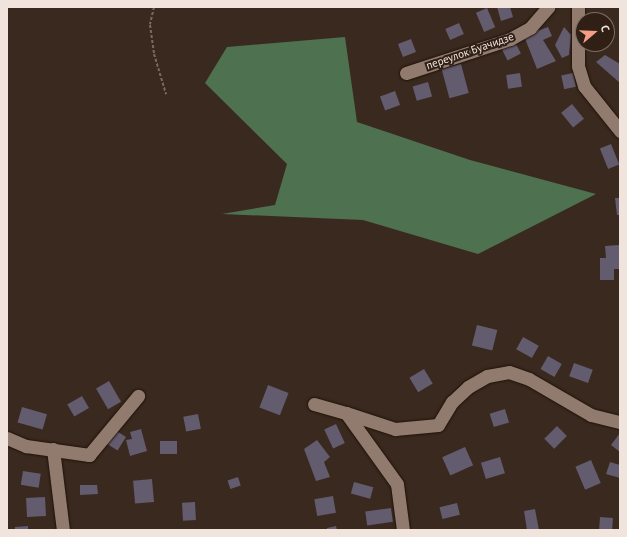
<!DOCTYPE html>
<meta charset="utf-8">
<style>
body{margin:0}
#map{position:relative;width:627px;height:537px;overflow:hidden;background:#3a291e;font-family:"PT Sans",sans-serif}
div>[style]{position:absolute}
.forest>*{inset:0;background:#4e714f}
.building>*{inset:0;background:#635b6e;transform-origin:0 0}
.path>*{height:2px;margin-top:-1px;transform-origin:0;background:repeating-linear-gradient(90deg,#796960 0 3px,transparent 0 5px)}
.roads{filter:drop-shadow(0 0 1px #211108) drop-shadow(0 0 1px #211108)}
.minor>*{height:13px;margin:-6.5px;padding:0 6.5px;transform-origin:6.5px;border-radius:6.5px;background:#907b6e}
span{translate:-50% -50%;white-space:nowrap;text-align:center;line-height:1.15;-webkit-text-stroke:4px #301f15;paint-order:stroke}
.street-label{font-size:11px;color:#f0e4dd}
.frame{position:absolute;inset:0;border:8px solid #f0e4dd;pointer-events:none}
.north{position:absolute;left:575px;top:12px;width:40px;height:40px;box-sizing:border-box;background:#301f15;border:1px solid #7d6e65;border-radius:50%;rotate:71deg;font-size:11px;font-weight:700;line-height:16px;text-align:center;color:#f0e4dd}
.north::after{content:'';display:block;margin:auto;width:14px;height:18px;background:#f49e88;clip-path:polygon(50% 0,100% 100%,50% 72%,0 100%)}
</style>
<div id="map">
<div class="forest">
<i style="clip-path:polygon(345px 37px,357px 122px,470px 160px,596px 194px,478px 254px,363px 220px,222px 214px,275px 205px,287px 164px,205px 83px,227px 47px)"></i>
</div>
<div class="building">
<i style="clip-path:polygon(497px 7px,510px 7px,513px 17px,501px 21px)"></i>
<i style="left:487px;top:8px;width:21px;height:12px;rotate:67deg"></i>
<i style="left:459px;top:23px;width:12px;height:15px;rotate:66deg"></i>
<i style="clip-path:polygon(548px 27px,552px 36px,543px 40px,556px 61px,537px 69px,524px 36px)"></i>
<i style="clip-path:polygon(564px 27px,571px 35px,569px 55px,562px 58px,555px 45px)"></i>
<i style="left:411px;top:39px;width:14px;height:14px;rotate:69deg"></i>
<i style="left:515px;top:42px;width:13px;height:15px;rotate:63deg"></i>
<i style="clip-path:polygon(605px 55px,620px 64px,620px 83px,596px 62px)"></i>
<i style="left:461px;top:64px;width:30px;height:20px;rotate:75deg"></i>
<i style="left:520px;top:73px;width:14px;height:14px;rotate:82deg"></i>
<i style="left:573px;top:73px;width:14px;height:12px;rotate:78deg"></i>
<i style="left:428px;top:82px;width:15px;height:16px;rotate:74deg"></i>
<i style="left:395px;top:91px;width:15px;height:16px;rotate:70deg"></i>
<i style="left:572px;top:104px;width:19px;height:14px;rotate:51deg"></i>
<i style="left:611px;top:144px;width:22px;height:12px;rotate:68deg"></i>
<i style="clip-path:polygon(615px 198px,620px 198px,620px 215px,617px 215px)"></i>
<i style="clip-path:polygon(619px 245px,620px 269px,614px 269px,614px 280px,600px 280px,600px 258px,606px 258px,605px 246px)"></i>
<i style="left:477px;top:325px;width:21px;height:21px;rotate:14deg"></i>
<i style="left:523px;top:337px;width:18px;height:14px;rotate:29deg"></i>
<i style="left:548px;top:356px;width:16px;height:15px;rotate:30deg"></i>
<i style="left:574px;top:363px;width:20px;height:14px;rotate:20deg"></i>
<i style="left:424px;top:369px;width:17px;height:17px;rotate:59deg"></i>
<i style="left:109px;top:381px;width:24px;height:15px;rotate:60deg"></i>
<i style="left:268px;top:385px;width:22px;height:24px;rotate:21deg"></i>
<i style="left:82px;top:396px;width:14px;height:17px;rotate:60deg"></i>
<i style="left:22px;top:407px;width:26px;height:16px;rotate:16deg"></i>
<i style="left:505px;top:409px;width:14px;height:16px;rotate:73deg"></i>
<i style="left:198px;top:414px;width:15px;height:15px;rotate:79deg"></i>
<i style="left:336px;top:424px;width:21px;height:13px;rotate:65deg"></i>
<i style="left:557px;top:426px;width:14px;height:18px;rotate:45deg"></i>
<i style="clip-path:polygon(141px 429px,147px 451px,130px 456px,126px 440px,132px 439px,130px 432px)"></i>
<i style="left:115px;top:430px;width:13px;height:16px;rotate:32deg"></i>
<i style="clip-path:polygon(620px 433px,620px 452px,611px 445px)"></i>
<i style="clip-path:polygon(317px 440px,330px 457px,324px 462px,330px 477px,316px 481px,304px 449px)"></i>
<i style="left:177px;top:441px;width:13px;height:17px;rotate:90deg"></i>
<i style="left:465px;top:447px;width:20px;height:25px;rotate:66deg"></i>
<i style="left:500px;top:457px;width:17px;height:20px;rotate:73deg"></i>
<i style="left:591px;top:460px;width:25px;height:17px;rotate:67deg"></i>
<i style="clip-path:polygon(610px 462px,620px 465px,620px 478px,606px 474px)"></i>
<i style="left:23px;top:471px;width:18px;height:14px;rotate:9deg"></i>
<i style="left:238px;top:477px;width:9px;height:11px;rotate:72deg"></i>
<i style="left:152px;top:479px;width:23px;height:19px;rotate:85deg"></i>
<i style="left:354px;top:482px;width:20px;height:12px;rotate:15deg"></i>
<i style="clip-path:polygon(80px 485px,97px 485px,98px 494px,80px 495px)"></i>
<i style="left:333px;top:496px;width:17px;height:19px;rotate:80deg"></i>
<i style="left:45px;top:497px;width:19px;height:19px;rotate:87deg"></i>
<i style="left:195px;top:502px;width:18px;height:13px;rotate:87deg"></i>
<i style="left:457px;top:503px;width:12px;height:18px;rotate:76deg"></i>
<i style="left:391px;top:508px;width:14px;height:26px;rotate:82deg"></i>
<i style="clip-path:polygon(535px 509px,539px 530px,527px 530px,524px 511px)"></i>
<i style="left:600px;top:517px;width:13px;height:13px;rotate:4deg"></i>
<i style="clip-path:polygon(28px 526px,28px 530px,15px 530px,15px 527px)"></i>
<i style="clip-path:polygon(336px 526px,337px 530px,327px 530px,327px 528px)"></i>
</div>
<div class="path">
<i style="left:154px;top:7px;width:18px;rotate:103deg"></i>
<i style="left:150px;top:25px;width:29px;rotate:82deg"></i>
<i style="left:154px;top:54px;width:42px;rotate:73.3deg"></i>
</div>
<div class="roads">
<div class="minor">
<i style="left:578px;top:7px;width:59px;rotate:90deg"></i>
<i style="left:578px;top:66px;width:21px;rotate:73deg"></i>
<i style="left:584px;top:86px;width:58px;rotate:51.3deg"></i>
<i style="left:406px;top:73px;width:109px;rotate:-18.1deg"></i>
<i style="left:510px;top:39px;width:23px;rotate:-29deg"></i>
<i style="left:530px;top:28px;width:28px;rotate:-49deg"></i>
<i style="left:314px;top:404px;width:33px;rotate:16deg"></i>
<i style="left:346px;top:413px;width:87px;rotate:54.3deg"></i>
<i style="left:397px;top:484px;width:46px;rotate:82.6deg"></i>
<i style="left:346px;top:413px;width:52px;rotate:18.1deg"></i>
<i style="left:395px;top:429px;width:43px;rotate:-5.3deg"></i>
<i style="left:438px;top:425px;width:27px;rotate:-59deg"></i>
<i style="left:452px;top:402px;width:22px;rotate:-43deg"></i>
<i style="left:468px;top:387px;width:22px;rotate:-30deg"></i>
<i style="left:487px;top:376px;width:22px;rotate:-10deg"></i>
<i style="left:509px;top:372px;width:21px;rotate:19deg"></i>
<i style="left:529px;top:379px;width:72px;rotate:30.1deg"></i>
<i style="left:591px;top:415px;width:30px;rotate:14deg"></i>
<i style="left:7px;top:438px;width:21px;rotate:23deg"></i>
<i style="left:26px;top:446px;width:64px;rotate:8.1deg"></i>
<i style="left:89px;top:455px;width:77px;rotate:-50.3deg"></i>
<i style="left:53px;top:449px;width:82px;rotate:83deg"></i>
</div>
</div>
<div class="street-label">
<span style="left:470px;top:51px;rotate:-19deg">переулок Буачидзе</span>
</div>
<div class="frame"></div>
<div class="north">С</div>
</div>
